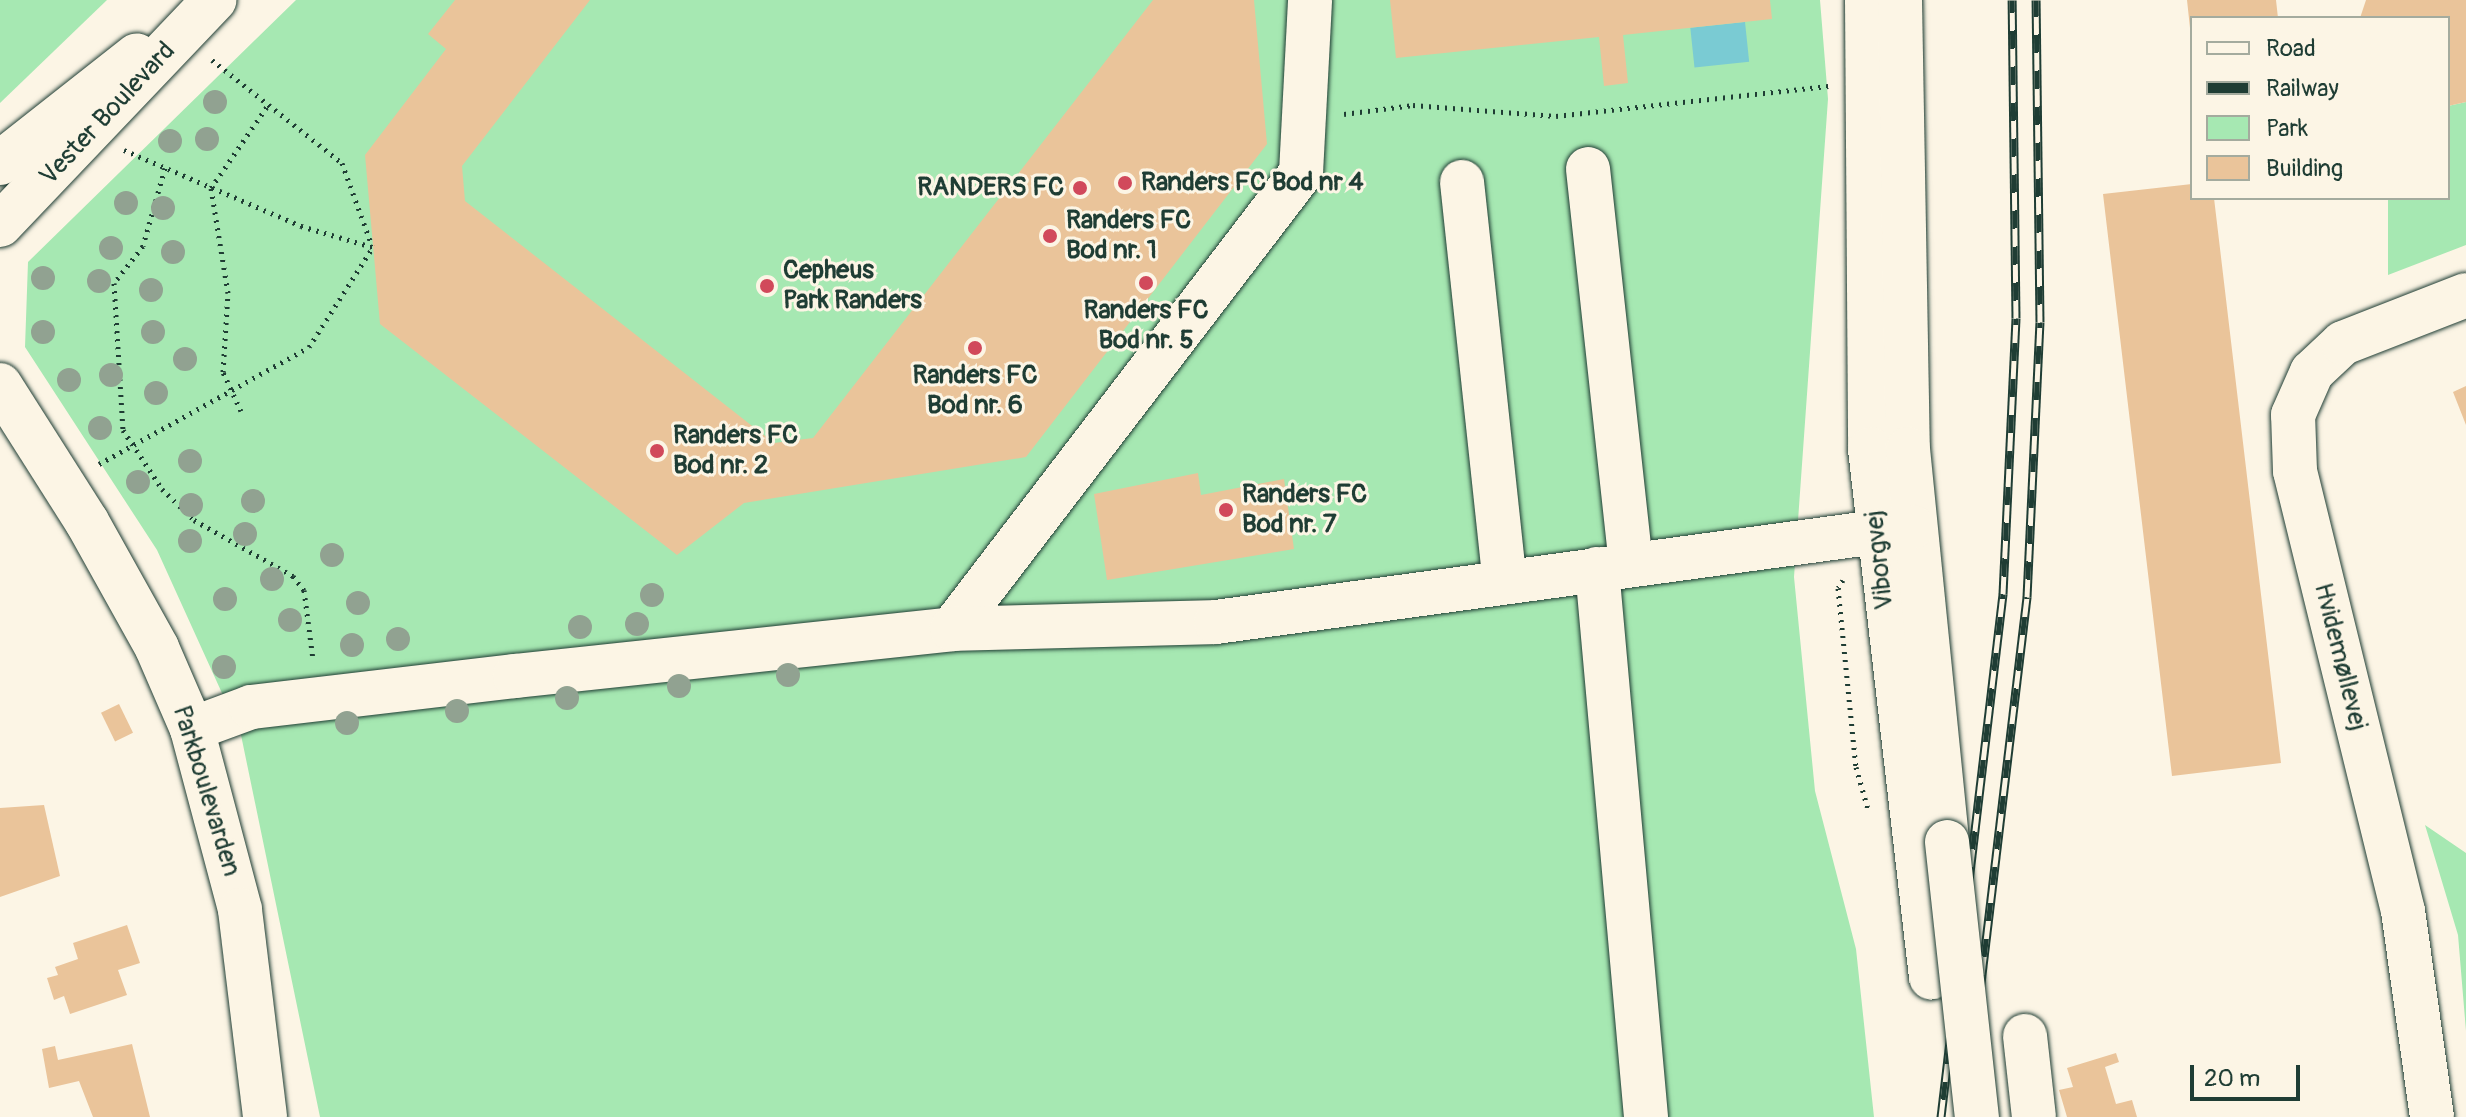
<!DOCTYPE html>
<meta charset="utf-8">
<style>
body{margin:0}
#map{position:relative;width:2466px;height:1117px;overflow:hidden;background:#fcf5e5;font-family:Pangolin,sans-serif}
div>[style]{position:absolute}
.green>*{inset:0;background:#a6e8b2}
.water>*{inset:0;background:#7acbd3;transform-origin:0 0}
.building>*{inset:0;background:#eac49a;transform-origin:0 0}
.path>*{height:5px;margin-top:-2.5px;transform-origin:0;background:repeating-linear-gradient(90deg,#1f3d34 0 2px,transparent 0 8px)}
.roads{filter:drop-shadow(0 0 2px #1f3d34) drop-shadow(0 0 2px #1f3d34)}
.minor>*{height:44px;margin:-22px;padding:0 22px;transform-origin:22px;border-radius:22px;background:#fcf5e5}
.major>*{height:44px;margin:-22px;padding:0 22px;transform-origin:22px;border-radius:22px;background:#fcf5e5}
.rail>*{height:9px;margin-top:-4.5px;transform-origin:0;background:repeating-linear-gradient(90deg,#fcf5e5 0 18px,#1f3d34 0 36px);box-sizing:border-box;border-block:2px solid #1f3d34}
.bridges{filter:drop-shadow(0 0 2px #1f3d34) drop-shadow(0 0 2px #1f3d34)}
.minor-bridge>*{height:44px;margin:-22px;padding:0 22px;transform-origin:22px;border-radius:22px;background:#fcf5e5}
.trees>*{width:24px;height:24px;margin:-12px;border-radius:50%;background:#91a291}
.dots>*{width:22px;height:22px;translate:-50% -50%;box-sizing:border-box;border:4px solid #fcf5e5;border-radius:50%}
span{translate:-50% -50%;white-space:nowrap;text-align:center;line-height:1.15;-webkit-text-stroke:6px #fcf5e5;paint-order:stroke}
.street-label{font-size:26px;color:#1f3d34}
.poi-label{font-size:26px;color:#1f3d34;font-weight:700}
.left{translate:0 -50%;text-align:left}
.right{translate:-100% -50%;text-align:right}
.legend{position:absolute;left:2190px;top:16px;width:260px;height:184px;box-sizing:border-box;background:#fcf5e5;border:2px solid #a4ab9e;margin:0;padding:10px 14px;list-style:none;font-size:24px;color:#1f3d34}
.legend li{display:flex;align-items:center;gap:16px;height:40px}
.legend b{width:40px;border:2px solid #a4ab9e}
.scale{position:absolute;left:2190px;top:1065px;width:110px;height:36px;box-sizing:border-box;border:4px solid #1f3d34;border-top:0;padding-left:10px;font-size:24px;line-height:28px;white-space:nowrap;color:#1f3d34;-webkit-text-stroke:6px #fcf5e5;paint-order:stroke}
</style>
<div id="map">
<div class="green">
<i style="clip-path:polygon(0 0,107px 0,0 103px)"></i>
<i style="clip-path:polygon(296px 0,1820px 0,1828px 99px,1794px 577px,1815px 791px,1856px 949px,1874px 1117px,320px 1117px,241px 735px,157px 550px,25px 347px,28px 262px)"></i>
<i style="clip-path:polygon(2466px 102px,2466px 245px,2388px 275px,2388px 198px,2448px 198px,2448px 106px)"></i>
<i style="clip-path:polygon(2425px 825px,2466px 853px,2466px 1031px,2458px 935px)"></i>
</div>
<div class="water">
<i style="left:1745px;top:22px;width:40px;height:55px;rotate:84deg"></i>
</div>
<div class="building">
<i style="clip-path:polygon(455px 0,590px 0,462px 166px,465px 201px,774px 443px,813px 438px,1153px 0,1254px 0,1267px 144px,1026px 457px,744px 503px,677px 555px,380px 324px,365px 155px,446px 49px,428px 34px)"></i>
<i style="clip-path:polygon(1390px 0,1770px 0,1772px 19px,1623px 35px,1628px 83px,1604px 86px,1599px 37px,1396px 58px)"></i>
<i style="clip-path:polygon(2187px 0,2276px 0,2278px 18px,2192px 18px,2190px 28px)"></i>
<i style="clip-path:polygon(2366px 0,2466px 0,2466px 102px,2448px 106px,2448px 18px,2360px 18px)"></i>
<i style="clip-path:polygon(2192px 184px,2192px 198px,2214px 198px,2281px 763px,2172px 776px,2103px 194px)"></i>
<i style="clip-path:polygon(2466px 386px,2466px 425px,2453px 392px)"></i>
<i style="clip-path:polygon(1198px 473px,1201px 495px,1284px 479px,1294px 549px,1107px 580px,1094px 494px)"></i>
<i style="left:119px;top:704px;width:32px;height:20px;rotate:64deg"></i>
<i style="clip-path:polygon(44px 805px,60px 876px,0 897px,0 808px)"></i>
<i style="clip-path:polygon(127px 925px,140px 963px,118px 970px,127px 995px,70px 1014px,64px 996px,54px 1000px,47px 978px,58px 975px,55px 967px,78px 959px,73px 943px)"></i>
<i style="clip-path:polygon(132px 1044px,150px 1117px,93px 1117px,79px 1081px,49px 1088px,42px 1049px,55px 1046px,58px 1060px)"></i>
<i style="clip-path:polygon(2116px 1053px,2119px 1062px,2105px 1067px,2116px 1104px,2132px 1100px,2137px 1117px,2067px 1117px,2059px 1090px,2073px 1087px,2067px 1068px)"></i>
</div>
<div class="path">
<i style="left:212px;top:60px;width:166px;rotate:38.4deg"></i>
<i style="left:342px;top:163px;width:88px;rotate:70.1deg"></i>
<i style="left:1344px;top:114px;width:70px;rotate:-7.4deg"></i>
<i style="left:1413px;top:105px;width:143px;rotate:4.4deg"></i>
<i style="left:1556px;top:116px;width:274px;rotate:-6.3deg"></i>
<i style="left:124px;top:150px;width:193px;rotate:23.2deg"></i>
<i style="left:301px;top:226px;width:75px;rotate:16.3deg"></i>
<i style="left:165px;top:168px;width:81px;rotate:105.8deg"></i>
<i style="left:143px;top:246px;width:47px;rotate:128.1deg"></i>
<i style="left:114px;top:283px;width:147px;rotate:86.5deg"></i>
<i style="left:123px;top:430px;width:71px;rotate:56.5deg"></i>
<i style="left:162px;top:489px;width:45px;rotate:44.1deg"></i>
<i style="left:194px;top:520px;width:114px;rotate:29.5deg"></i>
<i style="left:293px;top:576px;width:18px;rotate:52deg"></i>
<i style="left:304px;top:590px;width:70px;rotate:82.6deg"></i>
<i style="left:241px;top:411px;width:43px;rotate:-114.8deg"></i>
<i style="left:223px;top:372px;width:79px;rotate:-86.4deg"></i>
<i style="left:228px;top:293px;width:106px;rotate:-99.2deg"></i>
<i style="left:211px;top:188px;width:101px;rotate:-55.5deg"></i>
<i style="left:99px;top:464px;width:240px;rotate:-29.1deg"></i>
<i style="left:309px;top:347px;width:119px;rotate:-57.4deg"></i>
<i style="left:1843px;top:580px;width:9px;rotate:122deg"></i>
<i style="left:1838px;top:588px;width:180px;rotate:84.3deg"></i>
<i style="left:1856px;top:767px;width:44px;rotate:74.1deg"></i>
</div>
<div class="roads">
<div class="minor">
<i style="left:1867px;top:0;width:449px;rotate:89.6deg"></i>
<i style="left:1870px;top:449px;width:532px;rotate:83.41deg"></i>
<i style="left:1900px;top:0;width:449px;rotate:89deg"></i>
<i style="left:1908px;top:449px;width:395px;rotate:84.3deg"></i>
<i style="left:1588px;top:169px;width:397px;rotate:83.8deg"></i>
<i style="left:1462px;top:182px;width:402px;rotate:83.9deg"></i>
<i style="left:0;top:385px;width:162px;rotate:57.6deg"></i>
<i style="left:87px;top:522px;width:144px;rotate:60.9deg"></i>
<i style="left:157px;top:648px;width:88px;rotate:66.6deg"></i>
<i style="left:192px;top:729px;width:187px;rotate:75.1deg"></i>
<i style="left:240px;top:910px;width:209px;rotate:83.1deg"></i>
<i style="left:1597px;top:569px;width:550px;rotate:84.89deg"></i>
<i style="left:952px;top:629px;width:574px;rotate:-52.57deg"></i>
<i style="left:1301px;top:173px;width:173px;rotate:-87deg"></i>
<i style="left:192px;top:729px;width:63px;rotate:-20.4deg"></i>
<i style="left:251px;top:707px;width:266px;rotate:-6.7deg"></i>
<i style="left:515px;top:676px;width:440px;rotate:-6.1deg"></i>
<i style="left:952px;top:629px;width:264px;rotate:-1.5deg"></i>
<i style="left:1216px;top:622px;width:703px;rotate:-7.76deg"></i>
<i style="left:2025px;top:1036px;width:81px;rotate:83.7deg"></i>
<i style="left:2432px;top:1117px;width:208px;rotate:-98deg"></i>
<i style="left:2403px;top:911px;width:453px;rotate:-103.8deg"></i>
<i style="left:2295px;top:471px;width:56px;rotate:-92deg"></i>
<i style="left:2293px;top:415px;width:47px;rotate:-66.2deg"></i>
<i style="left:2312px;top:372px;width:42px;rotate:-43.1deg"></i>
<i style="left:2343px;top:343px;width:132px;rotate:-21.3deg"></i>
</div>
<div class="major">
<i style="left:0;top:163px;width:174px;rotate:-38.2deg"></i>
<i style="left:0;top:225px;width:311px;rotate:-46.4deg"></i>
</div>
</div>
<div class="rail">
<i style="left:1941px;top:1117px;width:527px;rotate:-83.24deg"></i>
<i style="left:2003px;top:594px;width:276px;rotate:-87.3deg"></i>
<i style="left:2016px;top:318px;width:318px;rotate:-90.7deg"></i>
<i style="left:1965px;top:1117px;width:524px;rotate:-83.2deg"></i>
<i style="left:2027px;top:597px;width:275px;rotate:-87.3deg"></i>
<i style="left:2040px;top:322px;width:322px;rotate:-90.7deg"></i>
</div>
<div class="bridges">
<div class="minor-bridge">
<i style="left:1947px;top:842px;width:277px;rotate:83.8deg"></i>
</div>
</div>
<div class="trees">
<i style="left:215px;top:102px"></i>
<i style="left:207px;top:139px"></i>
<i style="left:170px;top:141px"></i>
<i style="left:126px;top:203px"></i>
<i style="left:163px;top:208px"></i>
<i style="left:111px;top:248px"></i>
<i style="left:173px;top:252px"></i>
<i style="left:43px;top:278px"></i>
<i style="left:99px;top:281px"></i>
<i style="left:151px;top:290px"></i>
<i style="left:43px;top:332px"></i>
<i style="left:153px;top:332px"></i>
<i style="left:185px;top:359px"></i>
<i style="left:111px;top:375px"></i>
<i style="left:69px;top:380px"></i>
<i style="left:156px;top:393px"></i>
<i style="left:100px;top:428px"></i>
<i style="left:190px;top:461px"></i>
<i style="left:138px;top:482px"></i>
<i style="left:253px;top:501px"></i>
<i style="left:191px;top:505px"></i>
<i style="left:245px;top:534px"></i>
<i style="left:190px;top:541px"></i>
<i style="left:332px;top:555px"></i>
<i style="left:272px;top:579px"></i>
<i style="left:652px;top:595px"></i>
<i style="left:225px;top:599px"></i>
<i style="left:358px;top:603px"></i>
<i style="left:290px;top:620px"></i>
<i style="left:637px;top:624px"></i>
<i style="left:580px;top:627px"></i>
<i style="left:398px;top:639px"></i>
<i style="left:352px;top:645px"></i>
<i style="left:224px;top:667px"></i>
<i style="left:788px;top:675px"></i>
<i style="left:679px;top:686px"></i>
<i style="left:567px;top:698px"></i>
<i style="left:457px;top:711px"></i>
<i style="left:347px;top:723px"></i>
</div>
<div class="dots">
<i style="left:1125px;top:183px;background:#d1495b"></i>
<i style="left:1080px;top:188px;background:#d1495b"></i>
<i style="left:1050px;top:236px;background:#d1495b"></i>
<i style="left:1146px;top:283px;background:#d1495b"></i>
<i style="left:767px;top:286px;background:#d1495b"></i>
<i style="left:975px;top:348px;background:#d1495b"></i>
<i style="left:657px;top:451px;background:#d1495b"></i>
<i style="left:1226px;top:510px;background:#d1495b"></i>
</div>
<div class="street-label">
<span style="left:108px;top:114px;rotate:-47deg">Vester Boulevard</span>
<span style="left:1880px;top:560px;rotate:-96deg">Viborgvej</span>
<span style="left:2340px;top:657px;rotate:76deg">Hvidemøllevej</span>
<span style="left:206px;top:791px;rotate:73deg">Parkboulevarden</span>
</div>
<div class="poi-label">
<span class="left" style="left:1141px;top:183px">Randers FC Bod nr 4</span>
<span class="right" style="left:1064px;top:188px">RANDERS FC</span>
<span class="left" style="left:1066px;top:236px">Randers FC<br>Bod nr. 1</span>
<span class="left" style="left:783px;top:286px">Cepheus<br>Park Randers</span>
<span style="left:1146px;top:326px">Randers FC<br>Bod nr. 5</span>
<span style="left:975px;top:391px">Randers FC<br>Bod nr. 6</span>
<span class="left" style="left:673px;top:451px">Randers FC<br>Bod nr. 2</span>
<span class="left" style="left:1242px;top:510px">Randers FC<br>Bod nr. 7</span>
</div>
<ul class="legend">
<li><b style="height:10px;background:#fcf5e5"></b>Road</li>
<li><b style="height:10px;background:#1f3d34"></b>Railway</li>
<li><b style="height:22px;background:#a6e8b2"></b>Park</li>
<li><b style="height:22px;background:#eac49a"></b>Building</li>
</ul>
<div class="scale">20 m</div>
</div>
